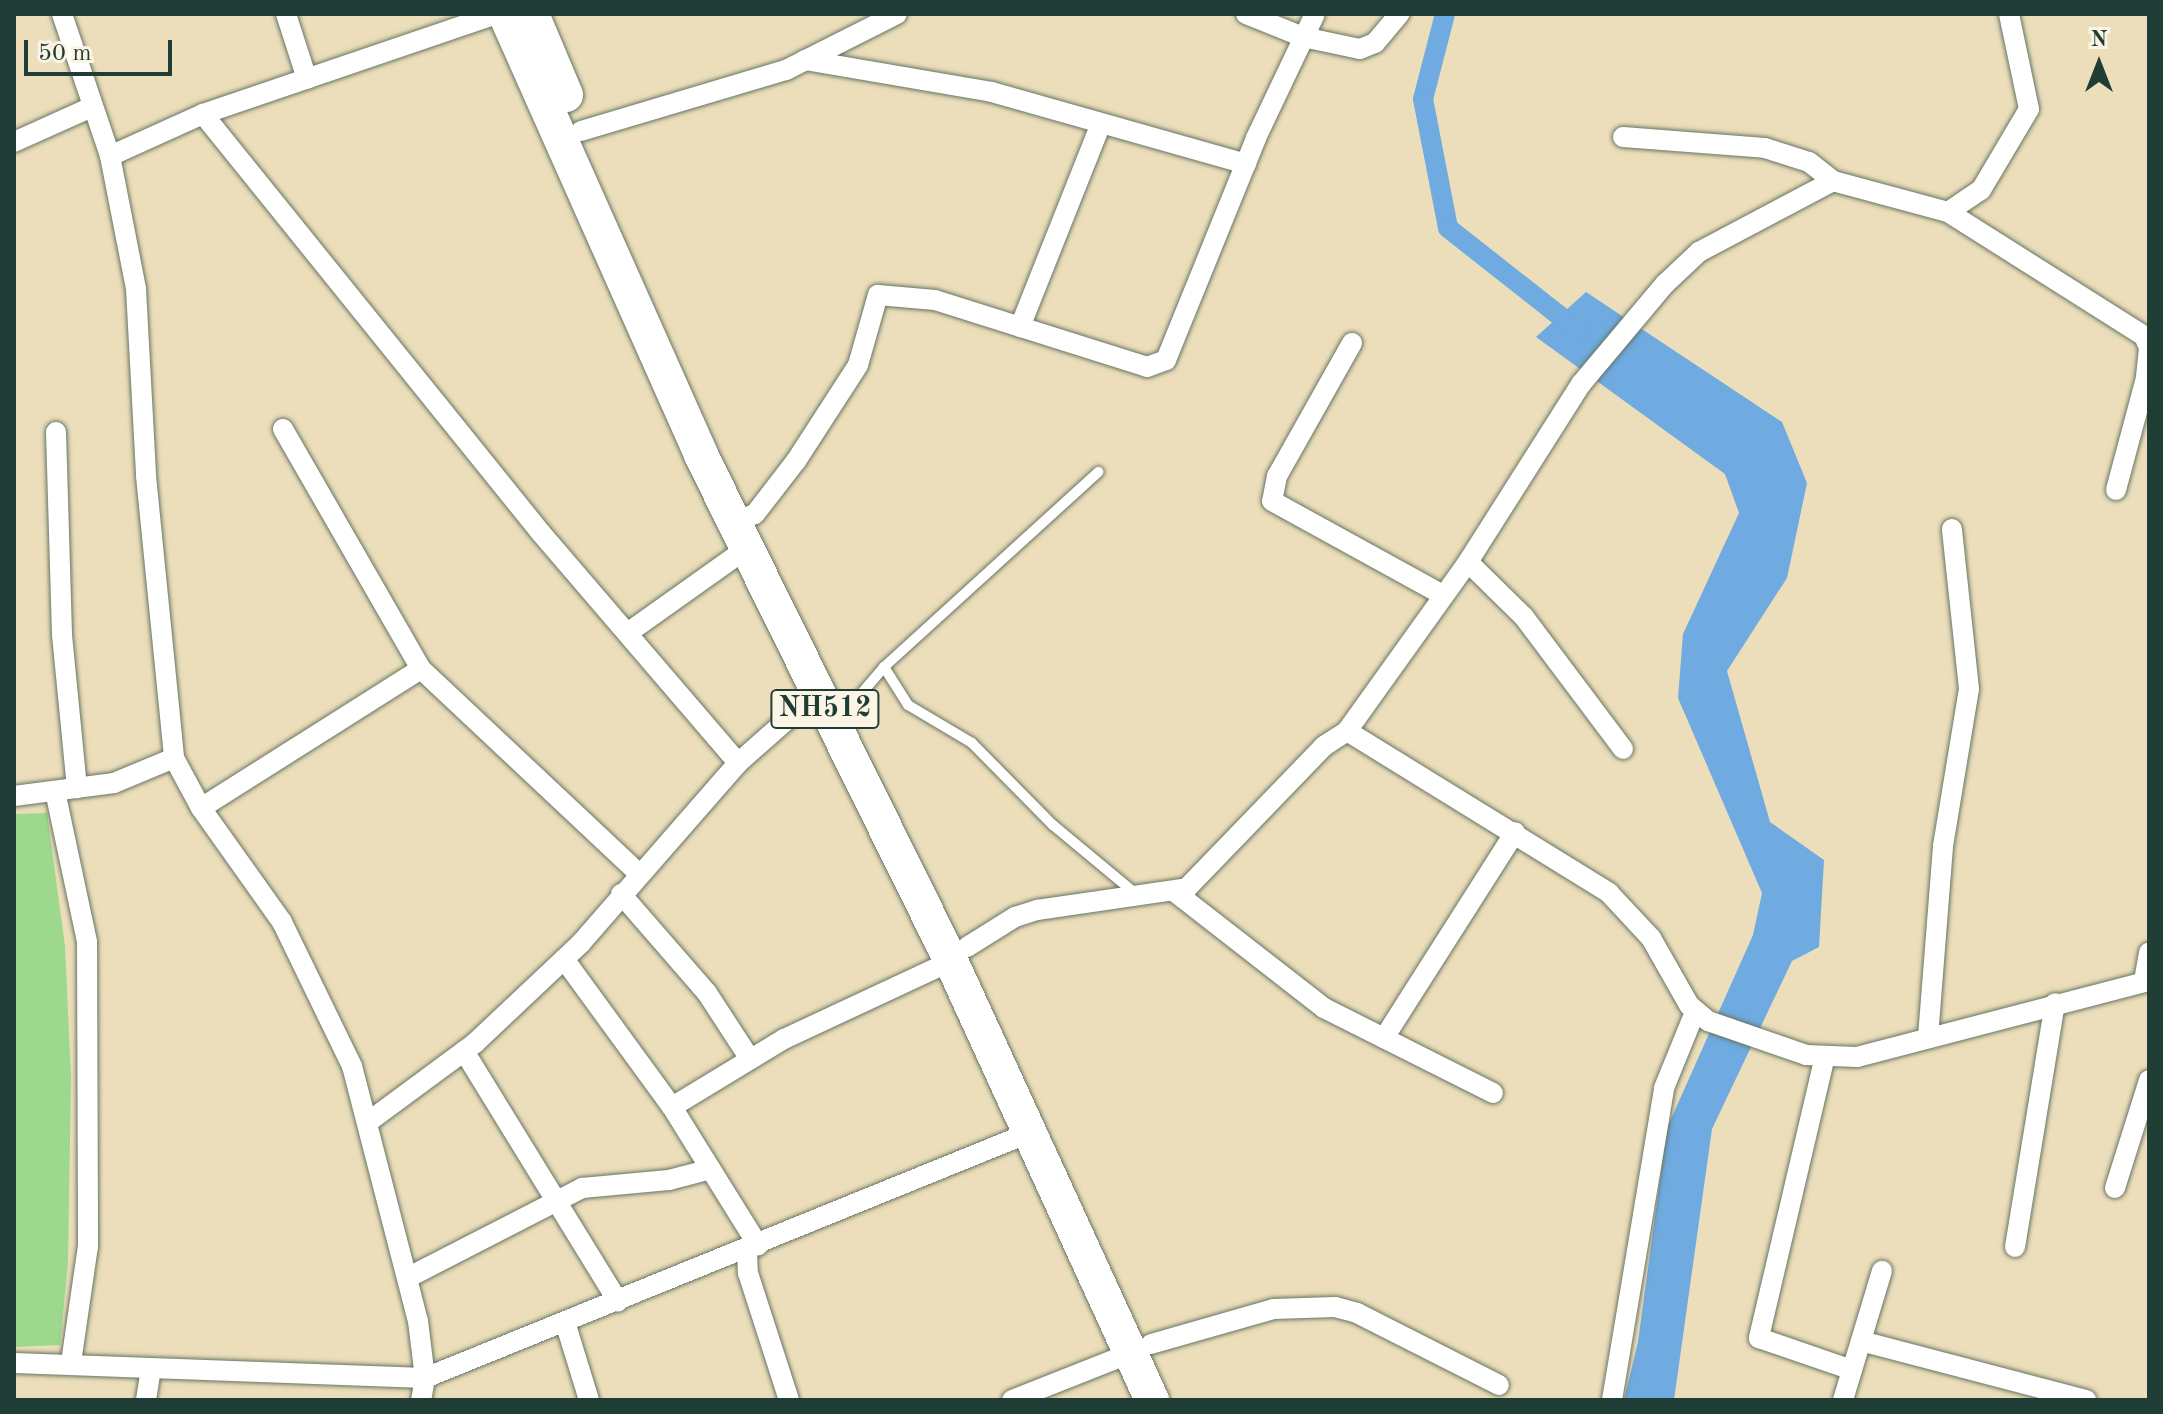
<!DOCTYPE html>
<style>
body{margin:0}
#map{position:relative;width:2163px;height:1414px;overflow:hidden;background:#ecdeba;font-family:"Old Standard TT",serif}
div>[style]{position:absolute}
.green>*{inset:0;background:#9dd98c}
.water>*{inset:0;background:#6faae0}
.canal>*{height:20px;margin:-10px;padding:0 10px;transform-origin:10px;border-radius:10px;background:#6faae0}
.roads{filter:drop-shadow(0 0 2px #677563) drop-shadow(0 0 2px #677563)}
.service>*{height:10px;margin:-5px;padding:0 5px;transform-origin:5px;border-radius:5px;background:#fff}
.minor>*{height:20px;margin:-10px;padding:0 10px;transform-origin:10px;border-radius:10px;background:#fff}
.trunk>*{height:34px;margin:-17px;padding:0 17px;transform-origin:17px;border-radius:17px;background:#fff}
span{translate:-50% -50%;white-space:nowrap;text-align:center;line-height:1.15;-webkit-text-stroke:7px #fcf5e5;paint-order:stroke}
.shield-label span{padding:2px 6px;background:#fcf5e5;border:2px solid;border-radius:6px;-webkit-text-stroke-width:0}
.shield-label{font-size:28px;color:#1f3d34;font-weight:700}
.frame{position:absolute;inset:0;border:16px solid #1f3d34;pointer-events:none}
.north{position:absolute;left:2059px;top:24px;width:80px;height:80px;-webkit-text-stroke:6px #fcf5e5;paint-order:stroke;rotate:0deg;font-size:22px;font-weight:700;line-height:32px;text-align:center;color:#1f3d34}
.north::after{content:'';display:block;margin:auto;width:28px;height:36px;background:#1f3d34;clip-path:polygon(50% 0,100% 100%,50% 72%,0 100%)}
.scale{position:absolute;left:24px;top:40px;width:148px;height:36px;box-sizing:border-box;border:4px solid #1f3d34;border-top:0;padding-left:10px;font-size:24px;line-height:28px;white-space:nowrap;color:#1f3d34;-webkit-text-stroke:6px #fcf5e5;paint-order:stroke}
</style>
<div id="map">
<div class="green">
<i style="clip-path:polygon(47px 813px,65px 946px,71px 1077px,68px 1263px,60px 1345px,14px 1347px,14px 814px)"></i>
</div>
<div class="water">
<i style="clip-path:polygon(1586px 292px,1782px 422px,1807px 483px,1787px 578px,1727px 671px,1770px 822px,1824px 860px,1819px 947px,1792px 961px,1712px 1129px,1674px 1400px,1624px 1400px,1638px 1342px,1667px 1128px,1753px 935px,1762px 893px,1678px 698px,1683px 634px,1739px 513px,1725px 474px,1536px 337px)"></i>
</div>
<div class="canal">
<i style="left:1445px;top:14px;width:88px;rotate:104.5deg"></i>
<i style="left:1423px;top:99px;width:131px;rotate:79deg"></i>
<i style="left:1448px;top:228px;width:168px;rotate:38.2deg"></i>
</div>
<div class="roads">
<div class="service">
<i style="left:884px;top:667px;width:45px;rotate:57.7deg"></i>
<i style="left:908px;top:705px;width:74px;rotate:30.7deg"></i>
<i style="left:972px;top:743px;width:115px;rotate:45.4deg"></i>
<i style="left:1053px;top:825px;width:107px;rotate:39.7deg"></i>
<i style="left:849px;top:708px;width:54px;rotate:-49.5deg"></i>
<i style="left:884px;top:667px;width:290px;rotate:-42.3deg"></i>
</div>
<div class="minor">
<i style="left:62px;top:14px;width:150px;rotate:71.3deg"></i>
<i style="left:110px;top:156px;width:136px;rotate:78.9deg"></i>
<i style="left:136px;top:289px;width:187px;rotate:86.9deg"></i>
<i style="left:146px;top:476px;width:283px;rotate:84.3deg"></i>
<i style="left:174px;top:758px;width:57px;rotate:61.6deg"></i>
<i style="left:201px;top:808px;width:140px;rotate:54.6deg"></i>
<i style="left:282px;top:922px;width:160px;rotate:64.1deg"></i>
<i style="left:352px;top:1066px;width:263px;rotate:75.5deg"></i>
<i style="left:418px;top:1321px;width:57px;rotate:83deg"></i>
<i style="left:425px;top:1378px;width:22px;rotate:100deg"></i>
<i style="left:286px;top:14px;width:68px;rotate:72.1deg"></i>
<i style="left:1246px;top:14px;width:61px;rotate:22deg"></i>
<i style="left:1303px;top:37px;width:58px;rotate:11.9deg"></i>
<i style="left:1360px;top:49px;width:16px;rotate:-22deg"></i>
<i style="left:1375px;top:43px;width:38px;rotate:-50deg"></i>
<i style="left:805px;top:60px;width:190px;rotate:9.7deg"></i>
<i style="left:992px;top:92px;width:264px;rotate:15.8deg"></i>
<i style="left:203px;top:114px;width:538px;rotate:51.11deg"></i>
<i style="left:541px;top:533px;width:303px;rotate:49.4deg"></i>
<i style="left:581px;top:131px;width:214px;rotate:-16.6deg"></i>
<i style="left:786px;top:70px;width:124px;rotate:-26.8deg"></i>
<i style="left:1623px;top:137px;width:142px;rotate:4.4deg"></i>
<i style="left:1765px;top:148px;width:46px;rotate:17.7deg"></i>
<i style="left:1809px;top:162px;width:31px;rotate:38deg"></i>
<i style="left:1833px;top:181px;width:119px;rotate:15.1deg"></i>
<i style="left:1948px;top:212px;width:40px;rotate:-34deg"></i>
<i style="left:1981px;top:190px;width:94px;rotate:-59.3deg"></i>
<i style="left:2029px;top:109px;width:97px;rotate:-101.9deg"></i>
<i style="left:14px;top:142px;width:85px;rotate:-24.2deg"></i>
<i style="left:110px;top:156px;width:102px;rotate:-24.3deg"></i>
<i style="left:203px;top:114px;width:310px;rotate:-18.8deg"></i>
<i style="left:1948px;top:212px;width:232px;rotate:32.3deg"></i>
<i style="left:2144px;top:336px;width:13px;rotate:67deg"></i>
<i style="left:2149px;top:348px;width:30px;rotate:96deg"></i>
<i style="left:2146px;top:378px;width:116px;rotate:105deg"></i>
<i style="left:1020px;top:327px;width:219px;rotate:-68.3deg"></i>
<i style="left:1352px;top:343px;width:153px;rotate:119.4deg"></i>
<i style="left:1277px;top:476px;width:25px;rotate:101deg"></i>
<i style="left:1272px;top:501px;width:195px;rotate:28.8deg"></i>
<i style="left:283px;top:429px;width:277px;rotate:60.1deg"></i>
<i style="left:421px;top:669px;width:298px;rotate:43.2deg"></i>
<i style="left:56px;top:432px;width:203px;rotate:88.3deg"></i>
<i style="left:62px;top:635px;width:154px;rotate:84.4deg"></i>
<i style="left:733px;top:522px;width:23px;rotate:-20deg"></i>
<i style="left:755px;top:514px;width:67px;rotate:-52.3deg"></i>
<i style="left:796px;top:461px;width:114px;rotate:-57.1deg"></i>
<i style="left:858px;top:365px;width:73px;rotate:-74.1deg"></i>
<i style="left:878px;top:295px;width:57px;rotate:5deg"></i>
<i style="left:935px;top:300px;width:222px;rotate:17.5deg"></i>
<i style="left:1147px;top:367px;width:20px;rotate:-20deg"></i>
<i style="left:1166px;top:360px;width:240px;rotate:-67.9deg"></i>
<i style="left:1256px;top:138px;width:137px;rotate:-64.6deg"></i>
<i style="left:1468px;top:562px;width:78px;rotate:44.5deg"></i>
<i style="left:1524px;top:617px;width:165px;rotate:53.1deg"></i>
<i style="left:629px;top:632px;width:145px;rotate:-35.4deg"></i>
<i style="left:1347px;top:731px;width:308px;rotate:31.7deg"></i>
<i style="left:1609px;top:893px;width:62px;rotate:47deg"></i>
<i style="left:1651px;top:938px;width:77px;rotate:60.4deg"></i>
<i style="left:1689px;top:1005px;width:25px;rotate:40deg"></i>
<i style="left:1708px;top:1021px;width:104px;rotate:19.1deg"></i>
<i style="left:1806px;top:1055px;width:51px;rotate:2.2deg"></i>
<i style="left:1857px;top:1057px;width:302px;rotate:-14.6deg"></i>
<i style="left:55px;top:791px;width:154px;rotate:78deg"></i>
<i style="left:87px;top:942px;width:304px;rotate:89.8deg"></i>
<i style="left:88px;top:1246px;width:117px;rotate:98.3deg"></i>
<i style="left:14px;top:796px;width:101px;rotate:-7.4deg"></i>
<i style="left:114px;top:783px;width:65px;rotate:-22.6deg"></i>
<i style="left:201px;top:808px;width:260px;rotate:-32.3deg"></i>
<i style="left:1175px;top:892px;width:189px;rotate:37.9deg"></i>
<i style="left:1324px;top:1008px;width:189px;rotate:26.7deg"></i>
<i style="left:621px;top:894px;width:131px;rotate:49deg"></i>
<i style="left:707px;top:993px;width:79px;rotate:56.9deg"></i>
<i style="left:967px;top:947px;width:57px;rotate:-32deg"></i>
<i style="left:1015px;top:917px;width:23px;rotate:-18deg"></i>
<i style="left:1037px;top:910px;width:152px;rotate:-8.3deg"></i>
<i style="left:1187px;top:888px;width:197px;rotate:-46deg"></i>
<i style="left:1324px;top:746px;width:27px;rotate:-33deg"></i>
<i style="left:1347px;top:731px;width:208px;rotate:-54.4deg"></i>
<i style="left:1468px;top:562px;width:211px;rotate:-57.6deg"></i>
<i style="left:1581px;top:384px;width:131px;rotate:-50deg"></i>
<i style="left:1665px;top:284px;width:47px;rotate:-43.3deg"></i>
<i style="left:1699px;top:252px;width:152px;rotate:-27.9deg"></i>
<i style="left:564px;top:959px;width:183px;rotate:53.9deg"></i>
<i style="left:672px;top:1107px;width:163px;rotate:58.1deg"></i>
<i style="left:2144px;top:981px;width:29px;rotate:-80deg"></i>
<i style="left:1928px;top:1037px;width:192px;rotate:-85.5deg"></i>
<i style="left:1943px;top:846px;width:159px;rotate:-80.6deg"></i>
<i style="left:1969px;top:689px;width:161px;rotate:-96.1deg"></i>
<i style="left:1384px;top:1038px;width:244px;rotate:-57.5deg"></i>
<i style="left:464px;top:1051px;width:294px;rotate:58.4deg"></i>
<i style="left:1825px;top:1056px;width:290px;rotate:103.2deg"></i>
<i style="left:1759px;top:1338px;width:98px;rotate:19deg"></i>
<i style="left:672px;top:1107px;width:131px;rotate:-31.3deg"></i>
<i style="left:784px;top:1039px;width:184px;rotate:-25deg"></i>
<i style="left:368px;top:1122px;width:133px;rotate:-36.4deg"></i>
<i style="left:475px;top:1043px;width:146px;rotate:-43.3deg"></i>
<i style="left:581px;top:943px;width:239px;rotate:-48.9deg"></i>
<i style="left:738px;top:763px;width:106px;rotate:-41.5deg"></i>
<i style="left:2115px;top:1188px;width:113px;rotate:-72.5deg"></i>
<i style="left:2015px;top:1247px;width:247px;rotate:-80.7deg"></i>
<i style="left:747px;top:1250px;width:23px;rotate:88deg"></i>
<i style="left:748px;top:1273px;width:133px;rotate:72.1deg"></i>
<i style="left:409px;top:1277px;width:195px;rotate:-27.2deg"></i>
<i style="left:582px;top:1188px;width:87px;rotate:-5.3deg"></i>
<i style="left:669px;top:1180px;width:43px;rotate:-14.7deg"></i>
<i style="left:565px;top:1322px;width:82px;rotate:72.9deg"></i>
<i style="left:1861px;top:1341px;width:233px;rotate:14.7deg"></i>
<i style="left:1151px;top:1344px;width:128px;rotate:-15.9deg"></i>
<i style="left:1274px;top:1309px;width:61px;rotate:-1.9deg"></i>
<i style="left:1335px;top:1307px;width:23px;rotate:15deg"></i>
<i style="left:1357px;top:1313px;width:159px;rotate:26.9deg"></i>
<i style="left:14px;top:1363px;width:411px;rotate:2.1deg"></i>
<i style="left:425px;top:1378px;width:654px;rotate:-22.09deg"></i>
<i style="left:146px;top:1400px;width:30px;rotate:-81deg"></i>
<i style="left:1012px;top:1400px;width:128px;rotate:-21.6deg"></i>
<i style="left:1612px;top:1400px;width:316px;rotate:-80.5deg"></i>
<i style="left:1664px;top:1088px;width:82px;rotate:-67.8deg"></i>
<i style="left:1843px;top:1400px;width:135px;rotate:-73.2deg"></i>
</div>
<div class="trunk">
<i style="left:505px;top:14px;width:483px;rotate:66deg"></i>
<i style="left:701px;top:455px;width:564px;rotate:63.71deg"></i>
<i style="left:951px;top:961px;width:483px;rotate:65.4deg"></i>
<i style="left:532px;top:14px;width:88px;rotate:67.2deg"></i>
</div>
</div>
<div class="shield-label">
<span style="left:825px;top:709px">NH512</span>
</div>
<div class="frame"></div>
<div class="north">N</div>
<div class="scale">50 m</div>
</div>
